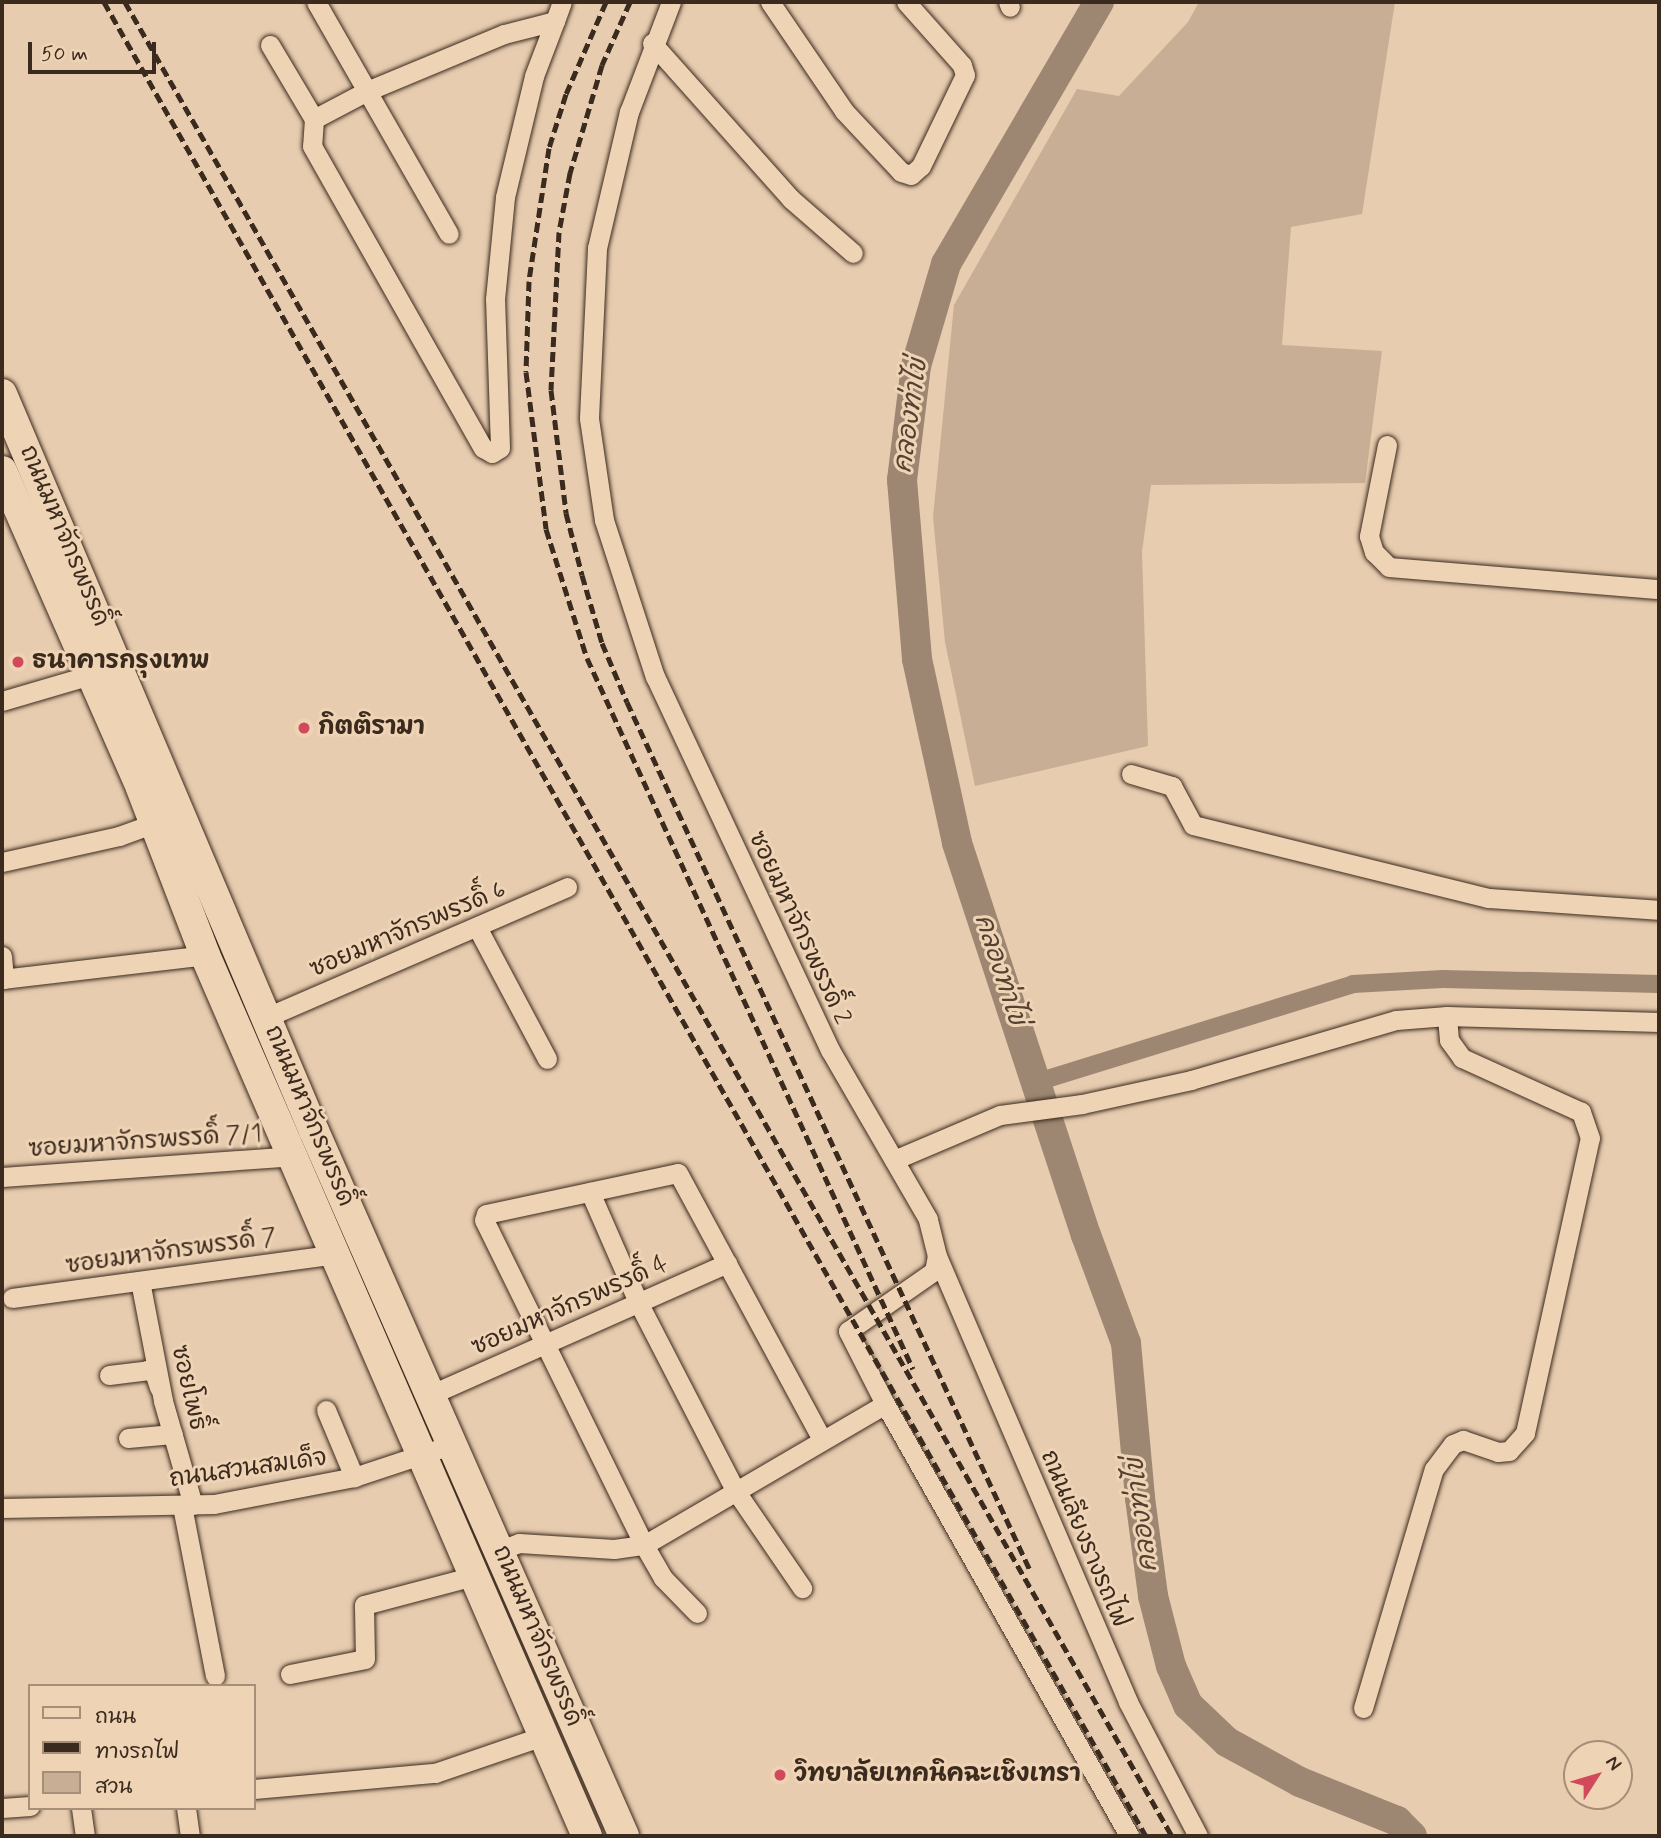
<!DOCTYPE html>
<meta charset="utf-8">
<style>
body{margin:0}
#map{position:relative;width:1661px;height:1838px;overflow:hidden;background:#e7ccaf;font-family:Mynerve,"Playpen Sans Thai",sans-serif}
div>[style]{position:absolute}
.green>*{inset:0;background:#c7ae94}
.canal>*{height:18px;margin:-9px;padding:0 9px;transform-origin:9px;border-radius:9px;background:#9d8772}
.river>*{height:30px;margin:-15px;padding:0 15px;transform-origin:15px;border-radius:15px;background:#9d8772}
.roads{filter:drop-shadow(0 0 2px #3b2a1e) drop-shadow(0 0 2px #3b2a1e)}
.street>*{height:19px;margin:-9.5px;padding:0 9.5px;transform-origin:9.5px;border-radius:9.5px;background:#eed3b5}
.primary>*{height:30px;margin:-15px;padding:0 15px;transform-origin:15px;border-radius:15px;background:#eed3b5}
.rail>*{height:5px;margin-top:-2.5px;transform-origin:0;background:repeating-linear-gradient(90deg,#3b2a1e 0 10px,transparent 0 15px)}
.dots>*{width:19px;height:19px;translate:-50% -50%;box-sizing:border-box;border:4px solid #eed3b5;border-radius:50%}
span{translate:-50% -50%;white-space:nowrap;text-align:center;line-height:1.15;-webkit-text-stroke:6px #eed3b5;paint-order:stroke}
.street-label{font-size:24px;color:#3b2a1e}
.poi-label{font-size:24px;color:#3b2a1e;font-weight:700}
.left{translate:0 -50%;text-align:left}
.water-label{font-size:26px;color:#544133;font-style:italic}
.frame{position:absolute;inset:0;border:4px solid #3b2a1e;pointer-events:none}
.legend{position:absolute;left:28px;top:1684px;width:228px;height:126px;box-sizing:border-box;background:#eed3b5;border:2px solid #a68f79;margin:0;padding:9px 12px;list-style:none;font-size:21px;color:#3b2a1e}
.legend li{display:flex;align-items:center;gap:14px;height:35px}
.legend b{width:35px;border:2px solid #a68f79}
.north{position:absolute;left:1563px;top:1740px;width:70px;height:70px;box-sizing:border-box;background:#eed3b5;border:2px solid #a68f79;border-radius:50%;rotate:53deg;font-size:19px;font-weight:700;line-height:28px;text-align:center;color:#3b2a1e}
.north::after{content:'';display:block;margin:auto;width:24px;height:32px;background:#d1495b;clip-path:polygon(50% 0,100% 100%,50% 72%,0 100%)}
.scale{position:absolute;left:28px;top:42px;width:128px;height:32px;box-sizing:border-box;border:4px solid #3b2a1e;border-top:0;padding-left:9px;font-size:21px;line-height:24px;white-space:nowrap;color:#3b2a1e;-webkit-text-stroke:5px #eed3b5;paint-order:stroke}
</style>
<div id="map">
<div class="green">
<i style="clip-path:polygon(1199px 2px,1395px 2px,1362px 214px,1291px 227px,1282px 345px,1382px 351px,1365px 483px,1151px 485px,1142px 552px,1148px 746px,975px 786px,945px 642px,933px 517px,954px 305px,1077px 89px,1119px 96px,1188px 22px)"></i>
</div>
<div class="canal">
<i style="left:1034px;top:1083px;width:334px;rotate:-17.2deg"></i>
<i style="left:1353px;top:984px;width:90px;rotate:-3.2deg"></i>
<i style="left:1443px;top:979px;width:216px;rotate:1.3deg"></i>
</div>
<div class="river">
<i style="left:1099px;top:2px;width:303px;rotate:120.3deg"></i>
<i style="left:946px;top:264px;width:106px;rotate:106.4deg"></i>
<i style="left:916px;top:366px;width:115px;rotate:97deg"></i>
<i style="left:902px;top:480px;width:180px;rotate:85.2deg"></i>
<i style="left:917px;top:659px;width:188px;rotate:77.7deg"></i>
<i style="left:957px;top:843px;width:413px;rotate:71.8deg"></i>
<i style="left:1086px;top:1235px;width:115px;rotate:69.7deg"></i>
<i style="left:1126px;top:1343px;width:156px;rotate:84.8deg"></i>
<i style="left:1140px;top:1498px;width:99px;rotate:82.4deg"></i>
<i style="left:1153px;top:1596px;width:72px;rotate:75.6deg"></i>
<i style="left:1171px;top:1666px;width:43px;rotate:66.4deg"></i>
<i style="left:1188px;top:1705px;width:54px;rotate:43.5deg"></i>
<i style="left:1227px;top:1742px;width:83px;rotate:28.7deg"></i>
<i style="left:1300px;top:1782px;width:105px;rotate:21.9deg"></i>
<i style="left:1397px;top:1821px;width:21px;rotate:45deg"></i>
</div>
<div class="roads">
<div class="street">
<i style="left:316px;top:2px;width:267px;rotate:60.2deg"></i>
<i style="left:770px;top:2px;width:132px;rotate:55.8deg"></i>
<i style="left:844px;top:111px;width:83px;rotate:46.9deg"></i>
<i style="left:901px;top:172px;width:10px;rotate:17deg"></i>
<i style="left:911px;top:175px;width:13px;rotate:-42deg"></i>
<i style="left:921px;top:166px;width:101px;rotate:-64.2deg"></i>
<i style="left:965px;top:75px;width:10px;rotate:-107deg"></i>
<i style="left:962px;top:65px;width:84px;rotate:-131.6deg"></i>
<i style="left:1008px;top:2px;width:5px;rotate:68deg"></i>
<i style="left:555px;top:21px;width:53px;rotate:165.7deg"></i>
<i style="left:504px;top:34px;width:148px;rotate:157.4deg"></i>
<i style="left:367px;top:91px;width:60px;rotate:152.2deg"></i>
<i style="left:314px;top:119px;width:27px;rotate:94deg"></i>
<i style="left:312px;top:146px;width:347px;rotate:60.5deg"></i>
<i style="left:483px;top:448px;width:10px;rotate:29deg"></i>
<i style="left:492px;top:453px;width:9px;rotate:-32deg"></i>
<i style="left:500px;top:448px;width:149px;rotate:-91.9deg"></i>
<i style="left:495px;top:299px;width:102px;rotate:-84.4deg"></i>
<i style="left:505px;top:197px;width:124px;rotate:-76.5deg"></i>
<i style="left:534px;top:76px;width:59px;rotate:-69.1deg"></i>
<i style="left:555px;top:21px;width:20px;rotate:-70deg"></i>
<i style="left:652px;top:43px;width:209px;rotate:48.3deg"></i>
<i style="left:791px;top:199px;width:82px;rotate:41.1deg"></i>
<i style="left:270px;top:45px;width:86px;rotate:59.3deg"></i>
<i style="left:1387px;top:445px;width:93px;rotate:101.2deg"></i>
<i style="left:1369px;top:536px;width:17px;rotate:73deg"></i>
<i style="left:1374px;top:552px;width:21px;rotate:45deg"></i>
<i style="left:1389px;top:567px;width:271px;rotate:4.7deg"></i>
<i style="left:2px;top:701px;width:93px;rotate:-16.3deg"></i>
<i style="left:1131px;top:774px;width:43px;rotate:16.3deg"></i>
<i style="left:1172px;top:786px;width:44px;rotate:61.7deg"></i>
<i style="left:1193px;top:825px;width:304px;rotate:13.9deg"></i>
<i style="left:1488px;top:898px;width:171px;rotate:4deg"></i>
<i style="left:2px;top:862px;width:120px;rotate:-12.5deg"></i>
<i style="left:119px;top:836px;width:37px;rotate:-20deg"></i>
<i style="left:478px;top:929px;width:147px;rotate:62deg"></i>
<i style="left:2px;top:956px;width:23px;rotate:85deg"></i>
<i style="left:2px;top:979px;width:204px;rotate:-6.7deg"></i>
<i style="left:267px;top:1017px;width:327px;rotate:-23.4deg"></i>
<i style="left:894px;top:1160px;width:115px;rotate:-23deg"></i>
<i style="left:1000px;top:1115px;width:83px;rotate:-7.6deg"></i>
<i style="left:1082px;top:1104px;width:112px;rotate:-12.4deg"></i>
<i style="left:1191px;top:1080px;width:214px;rotate:-16.3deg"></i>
<i style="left:1396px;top:1020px;width:51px;rotate:-4.5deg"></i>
<i style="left:1447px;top:1016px;width:212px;rotate:1.6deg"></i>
<i style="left:2px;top:1177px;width:291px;rotate:-4.1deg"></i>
<i style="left:590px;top:1192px;width:120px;rotate:66.4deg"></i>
<i style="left:638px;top:1302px;width:212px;rotate:62.7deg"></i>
<i style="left:735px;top:1490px;width:119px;rotate:55.6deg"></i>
<i style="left:937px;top:1256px;width:485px;rotate:66.8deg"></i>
<i style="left:1128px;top:1702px;width:151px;rotate:62.4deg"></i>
<i style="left:140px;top:1281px;width:122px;rotate:79.1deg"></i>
<i style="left:163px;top:1401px;width:108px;rotate:73.9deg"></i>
<i style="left:12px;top:1298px;width:327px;rotate:-7.7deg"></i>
<i style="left:109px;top:1375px;width:38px;rotate:-7deg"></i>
<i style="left:147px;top:1370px;width:7px;rotate:16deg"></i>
<i style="left:154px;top:1372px;width:16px;rotate:72deg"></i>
<i style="left:432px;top:1394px;width:323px;rotate:-23.9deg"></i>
<i style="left:885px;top:1404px;width:496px;rotate:60.5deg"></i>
<i style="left:326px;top:1410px;width:73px;rotate:67.3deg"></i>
<i style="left:128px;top:1438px;width:45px;rotate:-5.1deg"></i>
<i style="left:182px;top:1506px;width:173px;rotate:79deg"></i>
<i style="left:2px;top:1508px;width:212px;rotate:-1.1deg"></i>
<i style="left:214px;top:1504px;width:143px;rotate:-10.9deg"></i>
<i style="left:354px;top:1477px;width:105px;rotate:-18.3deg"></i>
<i style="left:500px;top:1550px;width:20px;rotate:-20deg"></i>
<i style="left:519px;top:1543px;width:95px;rotate:3.6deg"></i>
<i style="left:614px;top:1549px;width:30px;rotate:-8deg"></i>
<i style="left:644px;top:1545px;width:279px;rotate:-30.3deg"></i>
<i style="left:885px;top:1404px;width:82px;rotate:-116.9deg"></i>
<i style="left:848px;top:1331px;width:105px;rotate:-34.9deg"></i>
<i style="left:934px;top:1271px;width:15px;rotate:-79deg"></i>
<i style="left:937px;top:1256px;width:38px;rotate:-104deg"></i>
<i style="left:928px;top:1219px;width:195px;rotate:-120.1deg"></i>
<i style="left:830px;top:1050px;width:412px;rotate:-115.1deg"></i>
<i style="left:655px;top:677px;width:165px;rotate:-108deg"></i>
<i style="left:604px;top:520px;width:103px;rotate:-98.4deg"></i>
<i style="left:589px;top:418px;width:170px;rotate:-87.3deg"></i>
<i style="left:597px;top:248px;width:140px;rotate:-76.8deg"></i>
<i style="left:629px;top:112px;width:118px;rotate:-69.1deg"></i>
<i style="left:697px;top:1613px;width:49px;rotate:-134.2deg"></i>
<i style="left:663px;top:1578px;width:38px;rotate:-120deg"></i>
<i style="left:644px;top:1545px;width:362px;rotate:-116.2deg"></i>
<i style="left:484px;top:1220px;width:6px;rotate:-72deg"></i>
<i style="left:486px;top:1214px;width:196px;rotate:-12.1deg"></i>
<i style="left:678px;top:1173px;width:302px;rotate:61.6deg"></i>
<i style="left:290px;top:1674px;width:76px;rotate:-11.3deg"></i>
<i style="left:365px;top:1659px;width:54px;rotate:-91.1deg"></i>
<i style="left:364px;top:1605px;width:114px;rotate:-14.8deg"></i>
<i style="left:1363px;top:1708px;width:249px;rotate:-73.5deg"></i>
<i style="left:1434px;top:1469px;width:31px;rotate:-53deg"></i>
<i style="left:1453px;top:1444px;width:11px;rotate:-22deg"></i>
<i style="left:1463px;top:1440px;width:37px;rotate:19deg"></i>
<i style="left:1498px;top:1452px;width:11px;rotate:-5deg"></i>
<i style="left:1509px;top:1451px;width:24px;rotate:-48deg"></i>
<i style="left:1525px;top:1433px;width:302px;rotate:-77.6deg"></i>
<i style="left:1590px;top:1138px;width:28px;rotate:-109deg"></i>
<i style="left:1581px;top:1112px;width:131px;rotate:-155.6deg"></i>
<i style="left:1462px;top:1058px;width:22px;rotate:-126deg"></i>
<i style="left:1449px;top:1040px;width:24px;rotate:-95deg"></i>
<i style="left:254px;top:1789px;width:182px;rotate:-5.1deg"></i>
<i style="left:435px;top:1773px;width:114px;rotate:-18.9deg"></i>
<i style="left:2px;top:1808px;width:28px;rotate:-4deg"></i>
<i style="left:81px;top:1808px;width:28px;rotate:82deg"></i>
<i style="left:186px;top:1808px;width:28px;rotate:82deg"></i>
</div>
<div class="primary">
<i style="left:2px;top:394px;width:800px;rotate:67.06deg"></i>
<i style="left:314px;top:1131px;width:770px;rotate:66.26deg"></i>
<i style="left:2px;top:471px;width:346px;rotate:66.3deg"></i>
<i style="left:141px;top:788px;width:179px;rotate:69deg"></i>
<i style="left:205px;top:955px;width:960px;rotate:66.56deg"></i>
</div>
</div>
<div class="rail">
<i style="left:104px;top:2px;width:2109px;rotate:60.4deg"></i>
<i style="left:125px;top:2px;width:2112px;rotate:60.28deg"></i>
<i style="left:606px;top:2px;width:100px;rotate:113.5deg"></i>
<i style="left:566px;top:94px;width:57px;rotate:107.5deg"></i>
<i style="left:549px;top:148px;width:134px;rotate:98.6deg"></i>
<i style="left:529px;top:281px;width:91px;rotate:91.9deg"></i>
<i style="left:526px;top:372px;width:158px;rotate:82.7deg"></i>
<i style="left:546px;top:529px;width:135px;rotate:72.4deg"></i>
<i style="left:587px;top:658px;width:782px;rotate:65.37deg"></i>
<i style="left:630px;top:2px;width:69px;rotate:114deg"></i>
<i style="left:602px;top:65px;width:113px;rotate:106.5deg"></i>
<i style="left:570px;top:173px;width:60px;rotate:100.6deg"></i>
<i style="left:559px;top:232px;width:158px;rotate:92.9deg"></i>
<i style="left:551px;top:390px;width:124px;rotate:83deg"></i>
<i style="left:566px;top:513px;width:64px;rotate:75.5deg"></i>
<i style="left:582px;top:575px;width:71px;rotate:73.6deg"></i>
<i style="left:602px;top:643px;width:64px;rotate:67deg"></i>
<i style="left:627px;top:702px;width:957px;rotate:65.1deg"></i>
</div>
<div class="dots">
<i style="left:18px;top:662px;background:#d1495b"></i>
<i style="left:304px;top:728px;background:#d1495b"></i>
<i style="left:780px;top:1775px;background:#d1495b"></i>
</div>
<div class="street-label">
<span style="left:64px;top:536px;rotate:67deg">ถนนมหาจักรพรรดิ์</span>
<span style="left:799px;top:928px;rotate:65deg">ซอยมหาจักรพรรดิ์ 2</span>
<span style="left:408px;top:930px;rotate:-23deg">ซอยมหาจักรพรรดิ์ 6</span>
<span style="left:309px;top:1116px;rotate:67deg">ถนนมหาจักรพรรดิ์</span>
<span style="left:145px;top:1142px;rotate:-4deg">ซอยมหาจักรพรรดิ์ 7/1</span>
<span style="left:171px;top:1252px;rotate:-8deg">ซอยมหาจักรพรรดิ์ 7</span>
<span style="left:570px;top:1306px;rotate:-24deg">ซอยมหาจักรพรรดิ์ 4</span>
<span style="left:188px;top:1388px;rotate:77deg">ซอยโพธิ์</span>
<span style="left:248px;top:1469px;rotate:-8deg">ถนนสวนสมเด็จ</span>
<span style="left:1084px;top:1539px;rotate:67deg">ถนนเลียงรางรถไฟ</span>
<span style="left:537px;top:1636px;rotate:67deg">ถนนมหาจักรพรรดิ์</span>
</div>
<div class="poi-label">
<span class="left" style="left:32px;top:662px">ธนาคารกรุงเทพ</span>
<span class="left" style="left:318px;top:728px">กิตติรามา</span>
<span class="left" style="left:794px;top:1775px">วิทยาลัยเทคนิคฉะเชิงเทรา</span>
</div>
<div class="water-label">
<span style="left:912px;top:416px;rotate:-82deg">คลองท่าไข่</span>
<span style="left:999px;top:970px;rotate:72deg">คลองท่าไข่</span>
<span style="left:1143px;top:1515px;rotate:-97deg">คลองท่าไข่</span>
</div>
<div class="frame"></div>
<ul class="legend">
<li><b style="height:9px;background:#eed3b5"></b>ถนน</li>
<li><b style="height:9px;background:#3b2a1e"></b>ทางรถไฟ</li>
<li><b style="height:19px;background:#c7ae94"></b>สวน</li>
</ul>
<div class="north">N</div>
<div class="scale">50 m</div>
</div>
